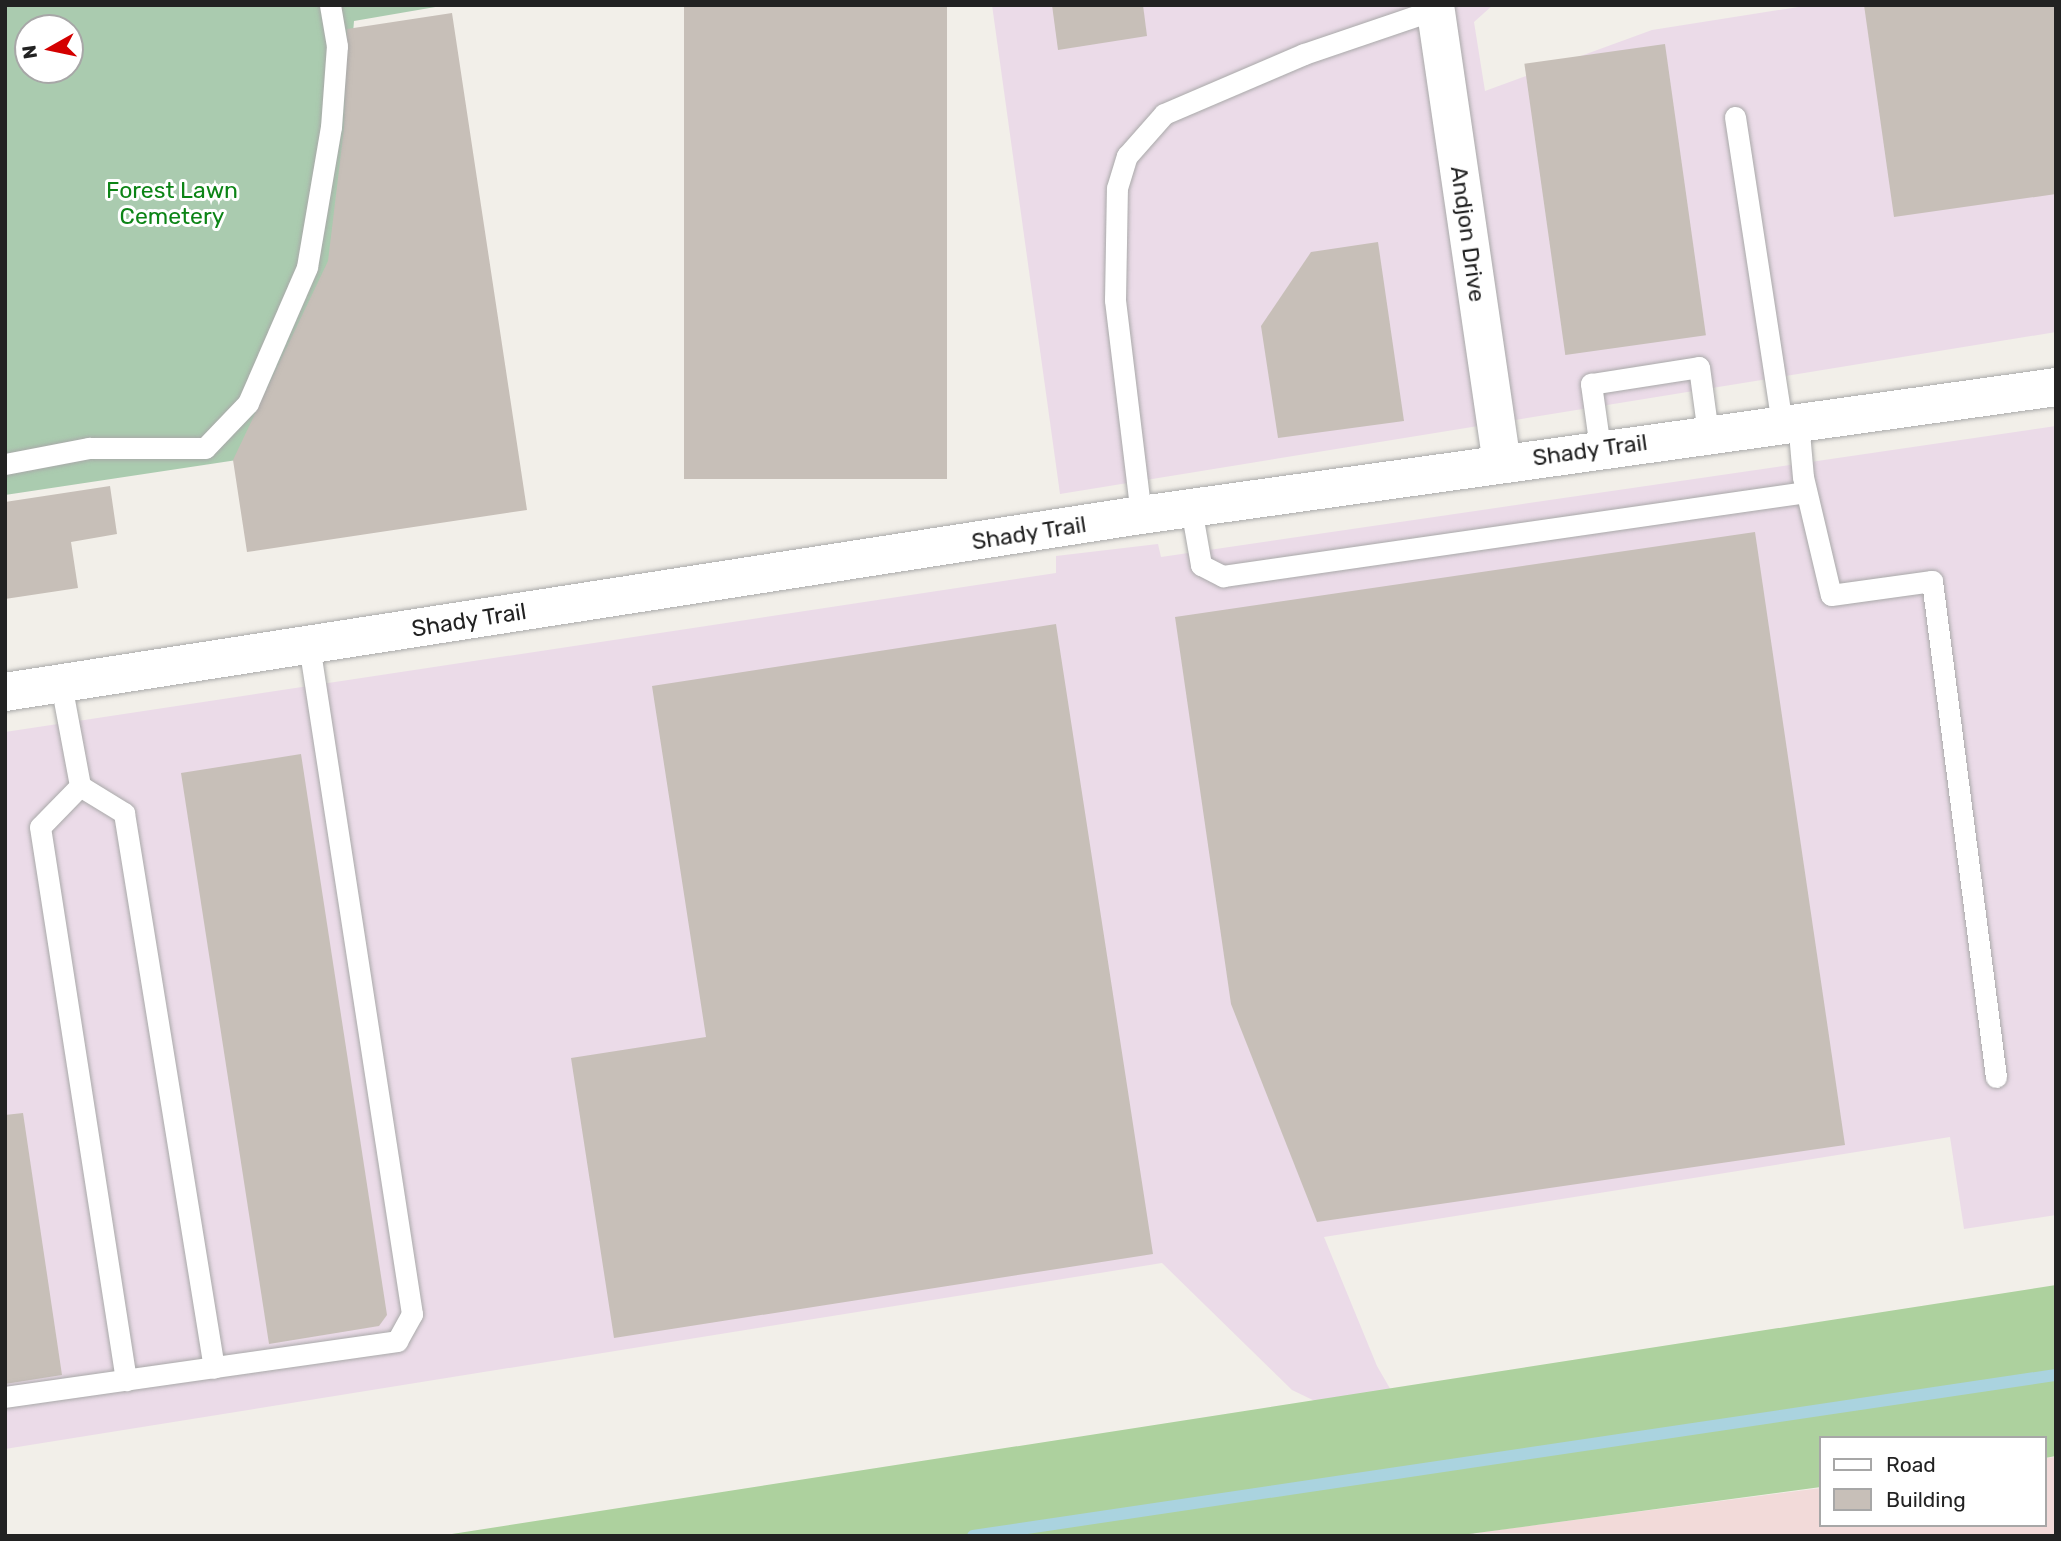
<!DOCTYPE html>
<style>
body{margin:0}
#map{position:relative;width:2061px;height:1541px;overflow:hidden;background:#f2efe9;font-family:Rubik,sans-serif}
div>[style]{position:absolute}
.commercial>*{inset:0;background:#f2dad9}
.industrial>*{inset:0;background:#ebdbe8}
.forest>*{inset:0;background:#add19e}
.cemetery>*{inset:0;background:#aacbaf}
.stream>*{height:12px;margin:-6px;padding:0 6px;transform-origin:6px;border-radius:6px;background:#aad3df}
.building>*{inset:0;background:#c7bfb8;transform-origin:0 0}
.roads{filter:drop-shadow(0 0 2px #a9a9a9) drop-shadow(0 0 2px #a9a9a9)}
.service>*{height:21px;margin:-10.5px;padding:0 10.5px;transform-origin:10.5px;border-radius:10.5px;background:#fff}
.minor>*{height:38px;margin:-19px;padding:0 19px;transform-origin:19px;border-radius:19px;background:#fff}
.tertiary>*{height:38px;margin:-19px;padding:0 19px;transform-origin:19px;border-radius:19px;background:#fff}
span{translate:-50% -50%;white-space:nowrap;text-align:center;line-height:1.15;-webkit-text-stroke:6px #fff;paint-order:stroke}
.park-label{font-size:23px;color:#0c8416}
.street-label{font-size:23px;color:#222}
.frame{position:absolute;inset:0;border:7px solid #222;pointer-events:none}
.legend{position:absolute;left:1819px;top:1436px;width:228px;height:91px;box-sizing:border-box;background:#fff;border:2px solid #a7a7a7;margin:0;padding:9px 12px;list-style:none;font-size:21px;color:#222}
.legend li{display:flex;align-items:center;gap:14px;height:35px}
.legend b{width:35px;border:2px solid #a7a7a7}
.north{position:absolute;left:14px;top:14px;width:70px;height:70px;box-sizing:border-box;background:#fff;border:2px solid #a7a7a7;border-radius:50%;rotate:261deg;font-size:19px;font-weight:700;line-height:28px;text-align:center;color:#222}
.north::after{content:'';display:block;margin:auto;width:24px;height:32px;background:#d40000;clip-path:polygon(50% 0,100% 100%,50% 72%,0 100%)}
</style>
<div id="map">
<div class="commercial">
<i style="clip-path:polygon(2056px 1457px,2056px 1536px,1474px 1533px,1821px 1488px,1821px 1525px,2045px 1525px,2045px 1458px)"></i>
</div>
<div class="industrial">
<i style="clip-path:polygon(992px 5px,1493px 5px,1474px 22px,1485px 91px,1652px 30px,1811px 5px,2056px 5px,2056px 332px,1060px 494px)"></i>
<i style="clip-path:polygon(2056px 426px,2056px 1215px,1964px 1229px,1950px 1137px,1324px 1237px,1377px 1366px,1475px 1536px,1427px 1536px,1346px 1416px,1292px 1390px,1162px 1263px,5px 1449px,5px 732px,1056px 573px,1056px 556px,1158px 544px,1161px 557px)"></i>
</div>
<div class="forest">
<i style="clip-path:polygon(2056px 1285px,2056px 1456px,2045px 1458px,2045px 1438px,1821px 1438px,1821px 1487px,1454px 1536px,439px 1536px)"></i>
</div>
<div class="cemetery">
<i style="clip-path:polygon(evenodd,5px 5px,447px 5px,354px 21px,335px 254px,237px 460px,5px 495px,5px 5px,28px 28px,70px 28px,70px 70px,28px 70px,28px 28px)"></i>
</div>
<div class="stream">
<i style="left:973px;top:1536px;width:1095px;rotate:-8.46deg"></i>
</div>
<div class="building">
<i style="left:684px;top:5px;width:263px;height:474px"></i>
<i style="clip-path:polygon(1052px 5px,1143px 5px,1147px 36px,1058px 50px)"></i>
<i style="clip-path:polygon(1864px 5px,2056px 5px,2056px 194px,1894px 217px)"></i>
<i style="clip-path:polygon(452px 13px,527px 510px,247px 552px,233px 460px,328px 261px,344px 128px,347px 29px)"></i>
<i style="left:1665px;top:44px;width:294px;height:142px;rotate:82deg"></i>
<i style="clip-path:polygon(1378px 242px,1404px 421px,1278px 438px,1261px 326px,1311px 252px)"></i>
<i style="clip-path:polygon(110px 486px,117px 534px,71px 542px,78px 588px,5px 599px,5px 502px)"></i>
<i style="clip-path:polygon(1755px 532px,1845px 1145px,1317px 1222px,1231px 1004px,1175px 617px)"></i>
<i style="clip-path:polygon(1056px 624px,1153px 1254px,614px 1338px,571px 1058px,706px 1037px,652px 686px)"></i>
<i style="clip-path:polygon(301px 754px,387px 1315px,379px 1326px,269px 1344px,181px 773px)"></i>
<i style="clip-path:polygon(23px 1113px,62px 1375px,5px 1384px,5px 1115px)"></i>
</div>
<div class="roads">
<div class="service">
<i style="left:1735px;top:117px;width:310px;rotate:81.3deg"></i>
<i style="left:1798px;top:421px;width:56px;rotate:84.9deg"></i>
<i style="left:1803px;top:477px;width:121px;rotate:76.7deg"></i>
<i style="left:1831px;top:595px;width:102px;rotate:-7.9deg"></i>
<i style="left:1932px;top:581px;width:500px;rotate:82.65deg"></i>
<i style="left:1600px;top:448px;width:65px;rotate:-98deg"></i>
<i style="left:1591px;top:384px;width:109px;rotate:-8.9deg"></i>
<i style="left:1699px;top:367px;width:68px;rotate:82.3deg"></i>
<i style="left:5px;top:464px;width:86px;rotate:-10.8deg"></i>
<i style="left:89px;top:448px;width:116px"></i>
<i style="left:205px;top:448px;width:62px;rotate:-46.3deg"></i>
<i style="left:248px;top:403px;width:148px;rotate:-66.5deg"></i>
<i style="left:307px;top:267px;width:142px;rotate:-80.3deg"></i>
<i style="left:331px;top:127px;width:81px;rotate:-85.8deg"></i>
<i style="left:337px;top:46px;width:42px;rotate:-99.7deg"></i>
<i style="left:1191px;top:508px;width:58px;rotate:80deg"></i>
<i style="left:1201px;top:565px;width:25px;rotate:27deg"></i>
<i style="left:1223px;top:576px;width:589px;rotate:-8.2deg"></i>
<i style="left:1141px;top:515px;width:217px;rotate:-96.9deg"></i>
<i style="left:1115px;top:300px;width:112px;rotate:-89deg"></i>
<i style="left:1117px;top:188px;width:34px;rotate:-73deg"></i>
<i style="left:1127px;top:156px;width:56px;rotate:-48.6deg"></i>
<i style="left:1164px;top:114px;width:152px;rotate:-23.2deg"></i>
<i style="left:1304px;top:54px;width:139px;rotate:-18.8deg"></i>
<i style="left:61px;top:684px;width:104px;rotate:79.4deg"></i>
<i style="left:80px;top:786px;width:52px;rotate:31.5deg"></i>
<i style="left:124px;top:813px;width:562px;rotate:80.79deg"></i>
<i style="left:80px;top:786px;width:57px;rotate:134.3deg"></i>
<i style="left:40px;top:827px;width:560px;rotate:81.16deg"></i>
<i style="left:5px;top:1397px;width:396px;rotate:-8.1deg"></i>
<i style="left:397px;top:1341px;width:31px;rotate:-61deg"></i>
<i style="left:412px;top:1314px;width:677px;rotate:-98.75deg"></i>
</div>
<div class="minor">
<i style="left:1435px;top:5px;width:462px;rotate:81.7deg"></i>
</div>
<div class="tertiary">
<i style="left:5px;top:692px;width:1150px;rotate:-8.86deg"></i>
<i style="left:1141px;top:515px;width:924px;rotate:-7.96deg"></i>
</div>
</div>
<div class="park-label">
<span style="left:172px;top:203px">Forest Lawn<br>Cemetery</span>
</div>
<div class="street-label">
<span style="left:1468px;top:234px;rotate:82deg">Andjon Drive</span>
<span style="left:1590px;top:450px;rotate:-8deg">Shady Trail</span>
<span style="left:1029px;top:533px;rotate:-9deg">Shady Trail</span>
<span style="left:469px;top:620px;rotate:-9deg">Shady Trail</span>
</div>
<div class="frame"></div>
<ul class="legend">
<li><b style="height:9px;background:#fff"></b>Road</li>
<li><b style="height:19px;background:#c7bfb8"></b>Building</li>
</ul>
<div class="north">N</div>
</div>
